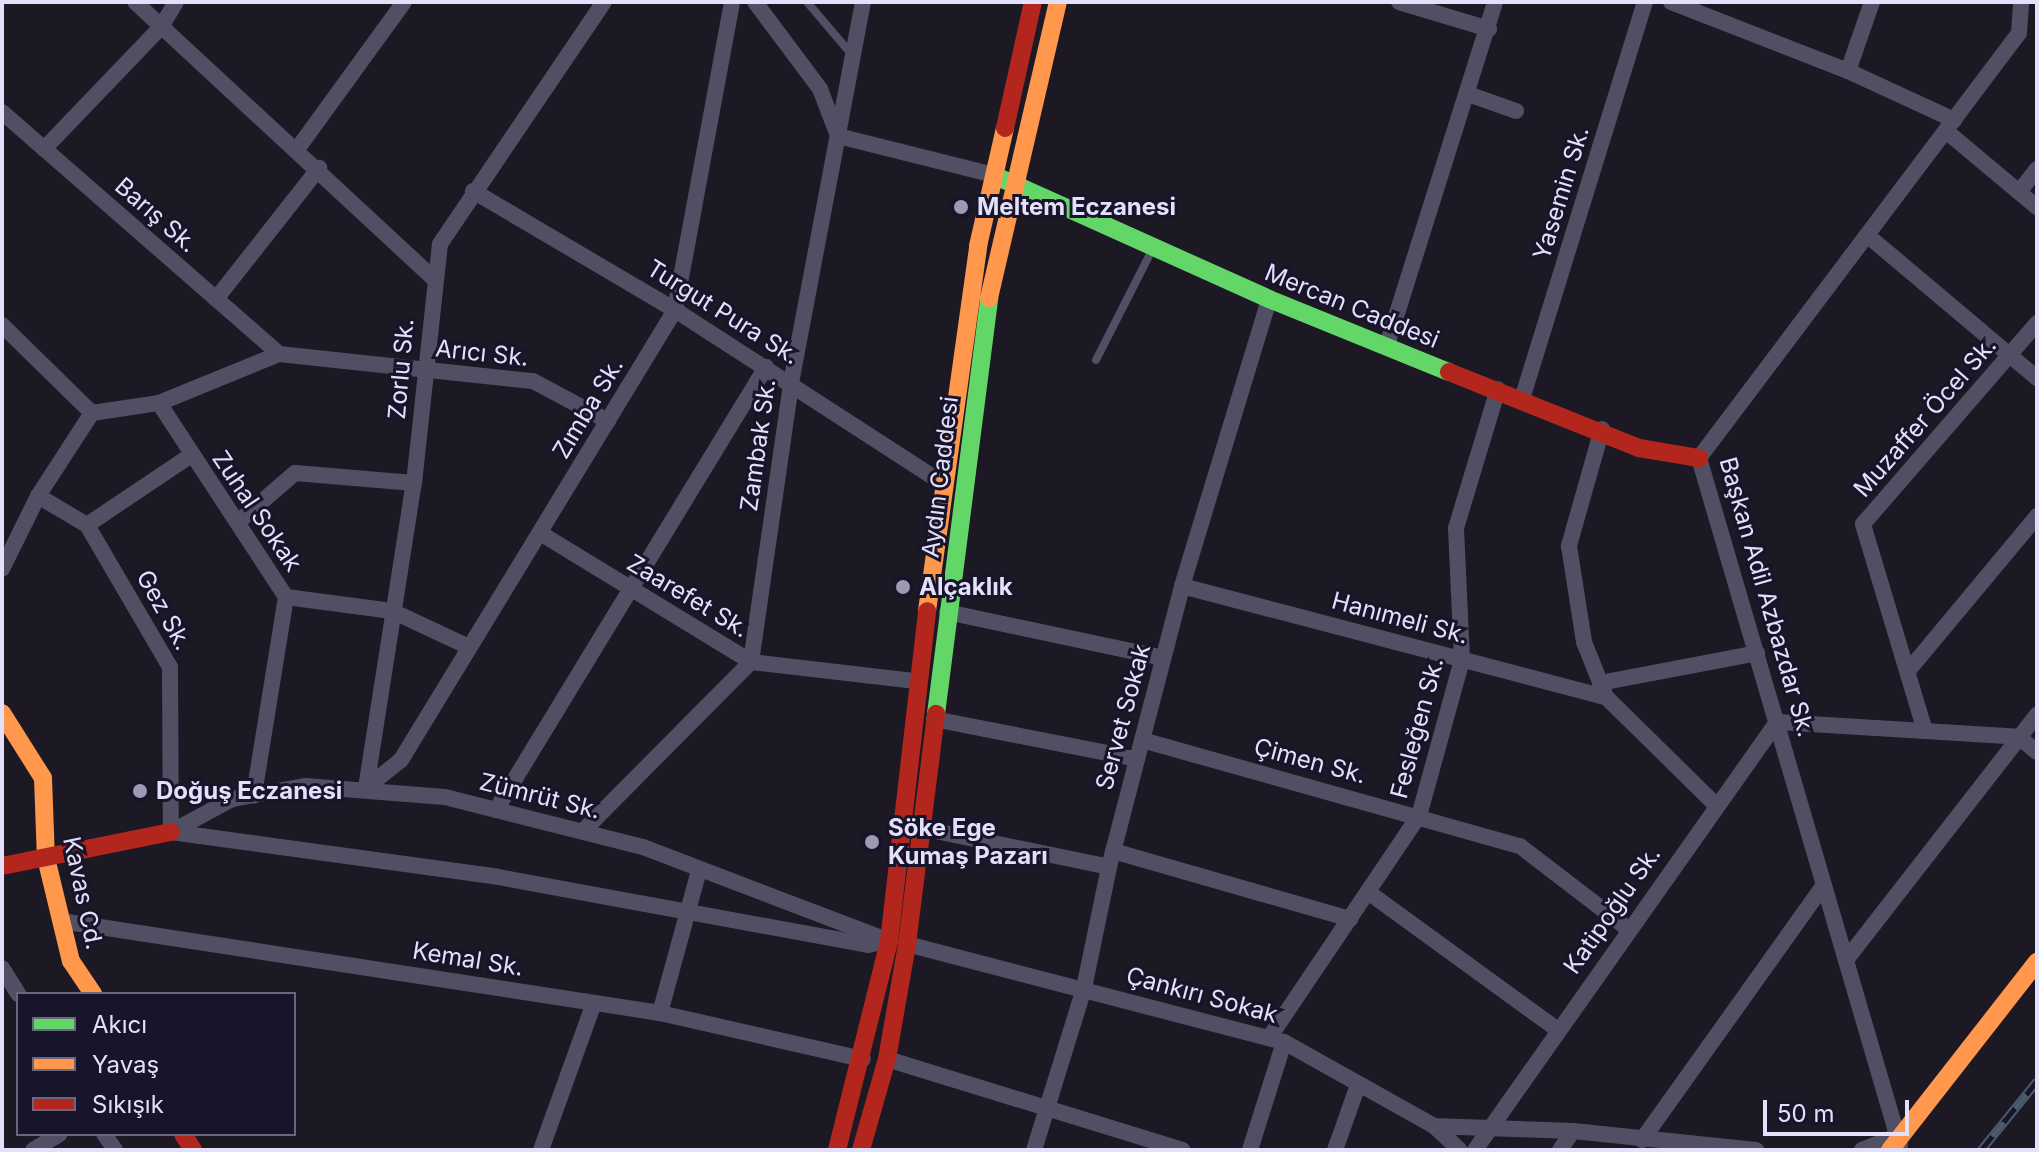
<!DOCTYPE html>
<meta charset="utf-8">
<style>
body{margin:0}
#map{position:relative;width:2039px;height:1152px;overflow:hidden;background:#1c1925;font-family:Inter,sans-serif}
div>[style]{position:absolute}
.lane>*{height:8px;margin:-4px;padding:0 4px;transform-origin:4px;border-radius:4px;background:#514f64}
.street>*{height:16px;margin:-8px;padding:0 8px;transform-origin:8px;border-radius:8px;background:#514f64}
.fast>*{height:18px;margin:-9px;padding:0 9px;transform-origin:9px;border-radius:9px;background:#63d668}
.slow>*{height:18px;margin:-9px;padding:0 9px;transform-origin:9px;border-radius:9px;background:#ff974d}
.jam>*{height:18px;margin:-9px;padding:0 9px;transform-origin:9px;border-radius:9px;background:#b3261e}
.rail>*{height:9px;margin-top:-4.5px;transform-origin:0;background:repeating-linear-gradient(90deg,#18142a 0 18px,#4b5b6b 0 36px);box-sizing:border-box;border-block:2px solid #4b5b6b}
.dots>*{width:22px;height:22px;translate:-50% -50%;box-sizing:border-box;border:4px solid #18142a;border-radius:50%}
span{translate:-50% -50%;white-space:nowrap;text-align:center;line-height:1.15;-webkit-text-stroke:6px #18142a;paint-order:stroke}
.street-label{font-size:24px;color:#e3e0fc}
.poi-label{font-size:24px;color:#e3e0fc;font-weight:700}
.left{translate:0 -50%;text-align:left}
.frame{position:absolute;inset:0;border:4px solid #e3e0fc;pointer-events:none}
.legend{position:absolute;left:16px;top:992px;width:280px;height:144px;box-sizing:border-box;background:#18142a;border:2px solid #69667e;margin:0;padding:10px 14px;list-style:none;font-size:24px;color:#e3e0fc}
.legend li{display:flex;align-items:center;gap:16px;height:40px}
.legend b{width:40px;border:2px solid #69667e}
.scale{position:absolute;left:1763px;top:1100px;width:146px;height:36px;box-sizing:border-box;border:4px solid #e3e0fc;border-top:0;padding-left:10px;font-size:24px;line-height:28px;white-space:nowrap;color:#e3e0fc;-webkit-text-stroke:6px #18142a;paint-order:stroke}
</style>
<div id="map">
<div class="lane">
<i style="left:807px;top:2px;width:71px;rotate:49.6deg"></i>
<i style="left:1096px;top:360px;width:123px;rotate:-63deg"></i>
</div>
<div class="street">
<i style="left:135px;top:2px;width:406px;rotate:42.8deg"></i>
<i style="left:755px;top:2px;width:109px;rotate:53.2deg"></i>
<i style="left:820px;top:89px;width:50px;rotate:69deg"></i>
<i style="left:838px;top:136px;width:162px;rotate:14deg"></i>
<i style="left:1399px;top:2px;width:94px;rotate:16.7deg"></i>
<i style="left:1671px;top:2px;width:190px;rotate:21.3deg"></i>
<i style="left:1848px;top:71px;width:117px;rotate:24.8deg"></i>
<i style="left:1848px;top:71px;width:73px;rotate:-70.8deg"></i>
<i style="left:1468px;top:94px;width:51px;rotate:19.5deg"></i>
<i style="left:2px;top:112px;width:368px;rotate:41.1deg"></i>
<i style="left:1946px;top:131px;width:119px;rotate:39.9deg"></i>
<i style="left:298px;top:148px;width:180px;rotate:-54deg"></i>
<i style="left:44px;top:149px;width:169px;rotate:-46.2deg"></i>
<i style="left:161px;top:27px;width:29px;rotate:-59deg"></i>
<i style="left:473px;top:191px;width:234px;rotate:30.5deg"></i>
<i style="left:675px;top:310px;width:318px;rotate:32.9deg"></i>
<i style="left:2019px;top:192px;width:29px;rotate:-52deg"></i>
<i style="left:1867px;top:235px;width:222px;rotate:40.1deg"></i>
<i style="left:216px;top:299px;width:167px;rotate:-51.8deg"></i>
<i style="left:2px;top:325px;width:126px;rotate:44.4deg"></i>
<i style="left:92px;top:413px;width:68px;rotate:-8.5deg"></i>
<i style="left:159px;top:403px;width:130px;rotate:-22.2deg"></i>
<i style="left:279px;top:354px;width:255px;rotate:6.1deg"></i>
<i style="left:533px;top:381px;width:85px;rotate:28.1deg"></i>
<i style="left:1387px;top:345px;width:360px;rotate:-72.5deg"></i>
<i style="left:1522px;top:399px;width:416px;rotate:-72.8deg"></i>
<i style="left:159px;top:403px;width:232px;rotate:56.8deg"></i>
<i style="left:286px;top:597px;width:201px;rotate:99.2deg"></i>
<i style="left:1602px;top:429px;width:122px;rotate:105.8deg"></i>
<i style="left:1569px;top:546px;width:97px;rotate:81.1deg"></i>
<i style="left:1584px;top:642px;width:59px;rotate:68.2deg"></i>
<i style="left:1606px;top:697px;width:154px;rotate:44.5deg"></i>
<i style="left:38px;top:496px;width:57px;rotate:30.6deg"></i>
<i style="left:87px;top:525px;width:164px;rotate:59.7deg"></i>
<i style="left:170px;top:667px;width:165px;rotate:89.7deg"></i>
<i style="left:238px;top:522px;width:75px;rotate:-40.7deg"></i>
<i style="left:295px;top:473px;width:119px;rotate:4.8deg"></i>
<i style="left:87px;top:525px;width:125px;rotate:-33.9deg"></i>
<i style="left:540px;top:533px;width:247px;rotate:31.4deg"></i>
<i style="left:751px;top:662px;width:166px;rotate:6.6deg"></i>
<i style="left:2px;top:569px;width:81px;rotate:-63.7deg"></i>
<i style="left:38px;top:496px;width:99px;rotate:-57deg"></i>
<i style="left:1182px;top:586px;width:438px;rotate:14.7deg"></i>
<i style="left:286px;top:597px;width:107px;rotate:7.5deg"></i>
<i style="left:392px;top:611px;width:85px;rotate:25.1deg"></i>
<i style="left:947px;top:612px;width:221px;rotate:12deg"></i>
<i style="left:1908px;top:671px;width:202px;rotate:-50.2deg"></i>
<i style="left:1600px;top:683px;width:160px;rotate:-10.8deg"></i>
<i style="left:934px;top:719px;width:207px;rotate:11.1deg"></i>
<i style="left:1925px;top:731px;width:216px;rotate:-106.7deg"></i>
<i style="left:1863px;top:524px;width:266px;rotate:-49.1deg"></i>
<i style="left:1142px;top:740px;width:393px;rotate:15.7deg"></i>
<i style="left:1520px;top:846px;width:135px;rotate:37.5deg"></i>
<i style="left:366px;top:788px;width:45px;rotate:-38.7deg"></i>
<i style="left:401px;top:760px;width:527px;rotate:-58.66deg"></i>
<i style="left:675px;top:310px;width:313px;rotate:-79.5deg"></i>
<i style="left:366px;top:788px;width:309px;rotate:-81.1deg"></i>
<i style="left:414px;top:483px;width:240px;rotate:-83.8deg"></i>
<i style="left:440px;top:244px;width:292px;rotate:-55.9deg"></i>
<i style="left:496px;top:810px;width:519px;rotate:-58.64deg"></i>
<i style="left:921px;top:828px;width:192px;rotate:11.7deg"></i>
<i style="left:583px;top:831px;width:238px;rotate:-45.2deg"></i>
<i style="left:751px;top:662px;width:282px;rotate:-81.8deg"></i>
<i style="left:791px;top:383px;width:388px;rotate:-79.3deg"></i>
<i style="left:171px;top:832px;width:69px;rotate:-28.4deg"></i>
<i style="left:232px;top:799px;width:74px;rotate:-10.1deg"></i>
<i style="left:305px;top:786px;width:140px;rotate:4.5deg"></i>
<i style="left:445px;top:797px;width:204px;rotate:14.2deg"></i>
<i style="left:643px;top:847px;width:263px;rotate:20.9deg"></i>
<i style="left:171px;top:832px;width:330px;rotate:7.8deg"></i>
<i style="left:498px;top:877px;width:376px;rotate:10.4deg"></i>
<i style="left:868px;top:945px;width:19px;rotate:-12deg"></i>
<i style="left:1113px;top:851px;width:247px;rotate:16deg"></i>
<i style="left:1368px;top:892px;width:235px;rotate:36deg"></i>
<i style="left:61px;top:921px;width:606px;rotate:8.73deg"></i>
<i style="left:660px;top:1013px;width:208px;rotate:12.8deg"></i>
<i style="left:907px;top:944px;width:390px;rotate:14.6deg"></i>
<i style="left:1284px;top:1042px;width:172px;rotate:29.2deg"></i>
<i style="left:1434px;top:1126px;width:35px;rotate:43deg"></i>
<i style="left:1846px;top:960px;width:311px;rotate:-52.1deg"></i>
<i style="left:2px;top:968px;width:31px;rotate:58deg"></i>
<i style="left:660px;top:1013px;width:148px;rotate:-74.7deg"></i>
<i style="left:1269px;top:1038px;width:268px;rotate:-56deg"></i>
<i style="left:1419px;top:816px;width:162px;rotate:-74.6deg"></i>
<i style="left:1462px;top:660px;width:132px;rotate:-92.6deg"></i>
<i style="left:1456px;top:528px;width:145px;rotate:-73.2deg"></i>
<i style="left:887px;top:1059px;width:309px;rotate:17.1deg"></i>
<i style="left:1434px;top:1126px;width:139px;rotate:2.1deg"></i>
<i style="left:1573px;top:1131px;width:184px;rotate:5.9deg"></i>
<i style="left:104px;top:1134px;width:19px;rotate:55deg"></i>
<i style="left:1642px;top:1140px;width:313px;rotate:-54.5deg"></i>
<i style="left:1900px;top:1145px;width:716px;rotate:-106.31deg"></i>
<i style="left:1699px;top:458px;width:532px;rotate:-53.02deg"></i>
<i style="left:2019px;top:33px;width:31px;rotate:-86deg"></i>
<i style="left:33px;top:1150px;width:31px;rotate:-31deg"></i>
<i style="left:541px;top:1150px;width:156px;rotate:-70.2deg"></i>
<i style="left:1034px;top:1150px;width:170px;rotate:-72.8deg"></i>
<i style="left:1084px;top:988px;width:124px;rotate:-78.3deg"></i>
<i style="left:1109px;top:867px;width:290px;rotate:-75.4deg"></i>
<i style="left:1182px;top:586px;width:300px;rotate:-73.1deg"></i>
<i style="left:1250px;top:1150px;width:113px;rotate:-72.5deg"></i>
<i style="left:1335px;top:1150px;width:69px;rotate:-70.5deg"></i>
<i style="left:1475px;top:1150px;width:524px;rotate:-54.79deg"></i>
<i style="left:1777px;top:722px;width:242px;rotate:3.5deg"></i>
<i style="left:2019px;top:737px;width:23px;rotate:40deg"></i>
<i style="left:1560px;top:1150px;width:23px;rotate:-56deg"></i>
<i style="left:1862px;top:1150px;width:38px;rotate:-22deg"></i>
</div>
<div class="fast">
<i style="left:1000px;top:178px;width:295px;rotate:24.2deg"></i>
<i style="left:1269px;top:299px;width:194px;rotate:22.1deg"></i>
<i style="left:936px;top:714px;width:419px;rotate:-82.7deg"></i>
</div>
<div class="slow">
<i style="left:989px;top:298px;width:304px;rotate:-76.9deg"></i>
<i style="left:927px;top:611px;width:369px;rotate:-82deg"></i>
<i style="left:978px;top:246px;width:121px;rotate:-77.1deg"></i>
<i style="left:2px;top:713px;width:77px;rotate:57.8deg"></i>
<i style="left:43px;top:778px;width:80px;rotate:87.9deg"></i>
<i style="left:46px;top:858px;width:106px;rotate:76.4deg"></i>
<i style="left:71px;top:961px;width:40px;rotate:56deg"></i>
<i style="left:1890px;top:1150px;width:239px;rotate:-52deg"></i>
</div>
<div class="jam">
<i style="left:1005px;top:128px;width:129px;rotate:-77.5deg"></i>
<i style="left:1449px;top:372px;width:205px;rotate:21.8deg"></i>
<i style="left:1639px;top:448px;width:61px;rotate:9.5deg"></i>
<i style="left:2px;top:866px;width:172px;rotate:-11.4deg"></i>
<i style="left:183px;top:1134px;width:19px;rotate:58deg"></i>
<i style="left:837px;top:1150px;width:215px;rotate:-76deg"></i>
<i style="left:889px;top:941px;width:332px;rotate:-83.4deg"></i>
<i style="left:861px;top:1150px;width:95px;rotate:-74.1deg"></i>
<i style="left:887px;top:1059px;width:117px;rotate:-80.1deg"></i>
<i style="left:907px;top:944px;width:232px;rotate:-82.8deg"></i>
</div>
<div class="rail">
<i style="left:1981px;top:1150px;width:89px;rotate:-50.9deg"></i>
</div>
<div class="dots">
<i style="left:961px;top:207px;background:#9d9ab1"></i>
<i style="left:903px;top:587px;background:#9d9ab1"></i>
<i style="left:140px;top:791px;background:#9d9ab1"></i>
<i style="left:872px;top:842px;background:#9d9ab1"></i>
</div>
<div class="street-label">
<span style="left:1561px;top:193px;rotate:-73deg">Yasemin Sk.</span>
<span style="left:156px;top:215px;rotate:41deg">Barış Sk.</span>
<span style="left:1352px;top:306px;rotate:22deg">Mercan Caddesi</span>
<span style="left:723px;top:312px;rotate:32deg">Turgut Pura Sk.</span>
<span style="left:482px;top:353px;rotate:6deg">Arıcı Sk.</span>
<span style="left:401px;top:369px;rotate:-85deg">Zorlu Sk.</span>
<span style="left:588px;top:408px;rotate:-59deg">Zımba Sk.</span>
<span style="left:1925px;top:417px;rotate:-49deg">Muzaffer Öcel Sk.</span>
<span style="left:758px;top:445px;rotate:-82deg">Zambak Sk.</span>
<span style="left:940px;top:477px;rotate:-83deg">Aydın Caddesi</span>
<span style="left:257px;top:511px;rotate:56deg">Zuhal Sokak</span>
<span style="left:688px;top:596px;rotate:31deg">Zaarefet Sk.</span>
<span style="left:1767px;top:597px;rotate:74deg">Başkan Adil Azbazdar Sk.</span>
<span style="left:164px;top:610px;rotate:61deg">Gez Sk.</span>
<span style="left:1400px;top:618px;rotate:15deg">Hanımeli Sk.</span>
<span style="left:1123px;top:717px;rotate:-75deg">Servet Sokak</span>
<span style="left:1417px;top:728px;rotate:-75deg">Fesleğen Sk.</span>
<span style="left:1310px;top:761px;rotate:15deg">Çimen Sk.</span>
<span style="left:540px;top:796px;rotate:14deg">Zümrüt Sk.</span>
<span style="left:83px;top:893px;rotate:78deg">Kavas Cd.</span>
<span style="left:1612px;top:910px;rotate:-55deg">Katipoğlu Sk.</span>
<span style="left:468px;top:959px;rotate:9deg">Kemal Sk.</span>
<span style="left:1202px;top:995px;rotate:15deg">Çankırı Sokak</span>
</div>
<div class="poi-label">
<span class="left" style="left:977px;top:207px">Meltem Eczanesi</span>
<span class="left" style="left:919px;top:587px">Alçaklık</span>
<span class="left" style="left:156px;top:791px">Doğuş Eczanesi</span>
<span class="left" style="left:888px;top:842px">Söke Ege<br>Kumaş Pazarı</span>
</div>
<div class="frame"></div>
<ul class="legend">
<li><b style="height:10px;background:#63d668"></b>Akıcı</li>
<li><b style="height:10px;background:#ff974d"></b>Yavaş</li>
<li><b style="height:10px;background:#b3261e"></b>Sıkışık</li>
</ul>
<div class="scale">50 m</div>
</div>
